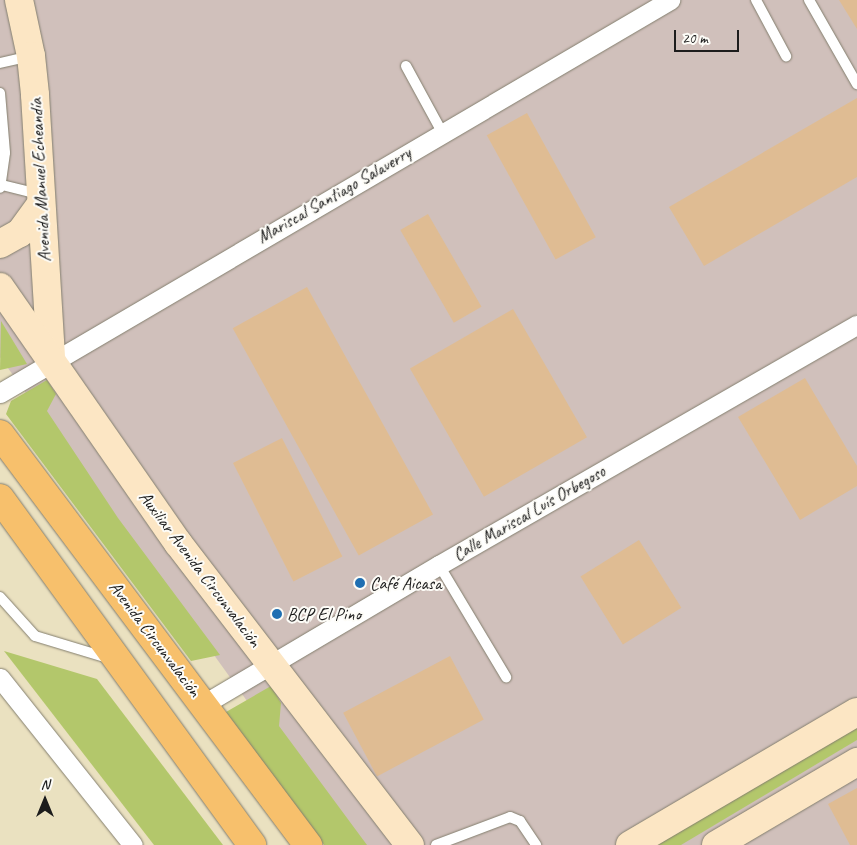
<!DOCTYPE html>
<meta charset="utf-8">
<style>
body{margin:0}
#map{position:relative;width:857px;height:845px;overflow:hidden;background:#eae1c0;font-family:Caveat,sans-serif}
div>[style]{position:absolute}
.industrial>*{inset:0;background:#d0c0bb}
.green>*{inset:0;background:#b3c76b}
.building>*{inset:0;background:#dfbc93;transform-origin:0 0}
.roads{filter:drop-shadow(0 0 1px #837e6e) drop-shadow(0 0 1px #837e6e)}
.lane>*{height:10px;margin:-5px;padding:0 5px;transform-origin:5px;border-radius:5px;background:#fff}
.street>*{height:19px;margin:-9.5px;padding:0 9.5px;transform-origin:9.5px;border-radius:9.5px;background:#fff}
.secondary>*{height:28px;margin:-14px;padding:0 14px;transform-origin:14px;border-radius:14px;background:#fce6c4}
.primary>*{height:28px;margin:-14px;padding:0 14px;transform-origin:14px;border-radius:14px;background:#f7c06c}
.dots>*{width:14px;height:14px;translate:-50% -50%;box-sizing:border-box;border:2px solid #fdfcf7;border-radius:50%}
span{translate:-50% -50%;white-space:nowrap;text-align:center;line-height:1.15;-webkit-text-stroke:4px #fdfcf7;paint-order:stroke}
.street-label{font-size:18px;color:#1c1c1c}
.poi-label{font-size:18px;color:#1c1c1c}
.left{translate:0 -50%;text-align:left}
.north{position:absolute;left:20px;top:775px;width:50px;height:50px;-webkit-text-stroke:4px #fdfcf7;paint-order:stroke;rotate:0deg;font-size:14px;font-weight:700;line-height:20px;text-align:center;color:#1c1c1c}
.north::after{content:'';display:block;margin:auto;width:18px;height:22px;background:#1c1c1c;clip-path:polygon(50% 0,100% 100%,50% 72%,0 100%)}
.scale{position:absolute;left:674px;top:30px;width:65px;height:22px;box-sizing:border-box;border:2px solid #1c1c1c;border-top:0;padding-left:6px;font-size:15px;line-height:18px;white-space:nowrap;color:#1c1c1c;-webkit-text-stroke:4px #fdfcf7;paint-order:stroke}
</style>
<div id="map">
<div class="industrial">
<i style="clip-path:polygon(0 0,857px 0,857px 845px,355px 845px,288px 758px,0 357px)"></i>
</div>
<div class="green">
<i style="clip-path:polygon(1px 321px,27px 364px,0 370px)"></i>
<i style="clip-path:polygon(47px 380px,56px 394px,47px 411px,118px 518px,220px 655px,191px 661px,6px 414px,11px 401px)"></i>
<i style="clip-path:polygon(4px 651px,97px 679px,223px 845px,154px 845px)"></i>
<i style="clip-path:polygon(271px 686px,281px 703px,279px 726px,367px 845px,324px 845px,226px 712px)"></i>
<i style="clip-path:polygon(857px 720px,857px 740px,681px 845px,648px 845px)"></i>
</div>
<div class="building">
<i style="clip-path:polygon(839px 0,857px 0,857px 29px)"></i>
<i style="clip-path:polygon(857px 98px,857px 177px,704px 266px,669px 207px)"></i>
<i style="left:527px;top:113px;width:142px;height:46px;rotate:61deg"></i>
<i style="left:428px;top:214px;width:107px;height:32px;rotate:60deg"></i>
<i style="left:307px;top:287px;width:260px;height:85px;rotate:61deg"></i>
<i style="left:513px;top:309px;width:148px;height:119px;rotate:60deg"></i>
<i style="clip-path:polygon(805px 378px,857px 466px,857px 486px,800px 520px,738px 417px)"></i>
<i style="left:282px;top:438px;width:133px;height:55px;rotate:63deg"></i>
<i style="left:639px;top:540px;width:80px;height:69px;rotate:58deg"></i>
<i style="left:450px;top:656px;width:72px;height:121px;rotate:62deg"></i>
<i style="clip-path:polygon(857px 788px,857px 845px,850px 845px,828px 804px)"></i>
</div>
<div class="roads">
<div class="lane">
<i style="left:756px;top:0;width:64px;rotate:61.8deg"></i>
<i style="left:809px;top:0;width:97px;rotate:60.3deg"></i>
<i style="left:0;top:63px;width:31px;rotate:-13deg"></i>
<i style="left:406px;top:66px;width:75px;rotate:61.4deg"></i>
<i style="left:0;top:93px;width:60px;rotate:85.2deg"></i>
<i style="left:5px;top:153px;width:35px;rotate:98deg"></i>
<i style="left:2px;top:185px;width:38px;rotate:14deg"></i>
<i style="left:439px;top:565px;width:131px;rotate:59.1deg"></i>
<i style="left:0;top:597px;width:52px;rotate:48.1deg"></i>
<i style="left:35px;top:636px;width:76px;rotate:16.8deg"></i>
<i style="left:436px;top:845px;width:79px;rotate:-20.7deg"></i>
<i style="left:510px;top:817px;width:11px;rotate:22deg"></i>
<i style="left:520px;top:821px;width:29px;rotate:56deg"></i>
</div>
<div class="street">
<i style="left:0;top:393px;width:777px;rotate:-30.39deg"></i>
<i style="left:0;top:678px;width:213px;rotate:51.5deg"></i>
<i style="left:204px;top:704px;width:273px;rotate:-30.6deg"></i>
<i style="left:439px;top:565px;width:482px;rotate:-29.9deg"></i>
</div>
<div class="secondary">
<i style="left:19px;top:0;width:57px;rotate:77.9deg"></i>
<i style="left:31px;top:56px;width:39px;rotate:84deg"></i>
<i style="left:35px;top:95px;width:264px;rotate:86.5deg"></i>
<i style="left:0;top:244px;width:23px;rotate:-29deg"></i>
<i style="left:20px;top:233px;width:34px;rotate:-54deg"></i>
<i style="left:0;top:287px;width:312px;rotate:55.2deg"></i>
<i style="left:178px;top:543px;width:381px;rotate:52.5deg"></i>
<i style="left:630px;top:845px;width:263px;rotate:-30.4deg"></i>
<i style="left:716px;top:845px;width:164px;rotate:-30.5deg"></i>
</div>
<div class="primary">
<i style="left:0;top:434px;width:514px;rotate:53.15deg"></i>
<i style="left:0;top:498px;width:429px;rotate:54deg"></i>
</div>
</div>
<div class="dots">
<i style="left:360px;top:583px;background:#1f6fb2"></i>
<i style="left:277px;top:614px;background:#1f6fb2"></i>
</div>
<div class="street-label">
<span style="left:40px;top:180px;rotate:-93deg">Avenida Manuel Echeandía</span>
<span style="left:334px;top:195px;rotate:-30deg">Mariscal Santiago Salaverry</span>
<span style="left:529px;top:513px;rotate:-30deg">Calle Mariscal Luís Orbegoso</span>
<span style="left:200px;top:569px;rotate:53deg">Auxiliar Avenida Circunvalación</span>
<span style="left:155px;top:639px;rotate:53deg">Avenida Circunvalación</span>
</div>
<div class="poi-label">
<span class="left" style="left:370px;top:583px">Café Aicasa</span>
<span class="left" style="left:287px;top:614px">BCP El Pino</span>
</div>
<div class="north">N</div>
<div class="scale">20 m</div>
</div>
